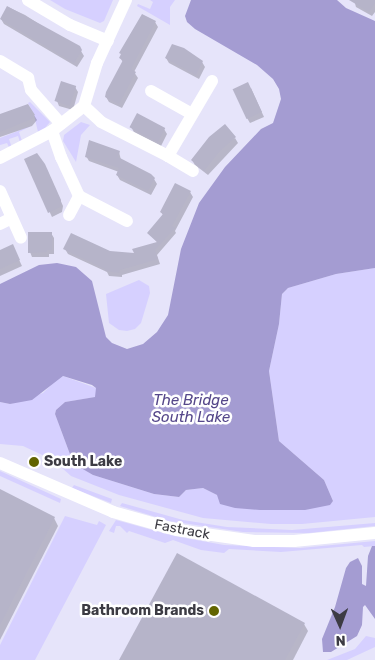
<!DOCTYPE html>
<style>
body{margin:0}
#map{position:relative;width:375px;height:660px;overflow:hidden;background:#e6e4fa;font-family:Rubik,sans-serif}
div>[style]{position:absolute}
.green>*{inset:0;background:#d6d0ff}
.water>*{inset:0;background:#a49cd2}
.shadow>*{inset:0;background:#0003}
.building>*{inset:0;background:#b6b4c9;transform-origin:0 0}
.minor>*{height:12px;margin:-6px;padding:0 6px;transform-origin:6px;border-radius:6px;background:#fff}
.dots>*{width:14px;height:14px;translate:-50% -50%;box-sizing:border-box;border:2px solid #fff;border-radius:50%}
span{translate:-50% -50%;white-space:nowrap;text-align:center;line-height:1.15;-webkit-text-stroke:5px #fff;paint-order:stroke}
.poi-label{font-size:14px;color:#3c3b43;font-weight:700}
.left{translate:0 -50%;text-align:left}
.right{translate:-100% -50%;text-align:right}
.street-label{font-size:14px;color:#3c3b43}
.water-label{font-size:15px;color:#55478a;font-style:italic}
.north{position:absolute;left:315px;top:600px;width:50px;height:50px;-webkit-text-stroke:4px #fff;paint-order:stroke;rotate:178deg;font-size:14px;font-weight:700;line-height:20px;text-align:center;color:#3c3b43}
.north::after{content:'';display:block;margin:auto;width:18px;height:22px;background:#3c3b43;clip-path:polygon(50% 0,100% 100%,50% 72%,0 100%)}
</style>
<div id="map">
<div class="green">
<i style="clip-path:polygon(50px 0,113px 0,104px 21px,100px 23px,65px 9px)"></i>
<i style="clip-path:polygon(150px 0,175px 0,170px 7px,170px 25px,137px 6px,138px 4px,150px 9px,153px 2px)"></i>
<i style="clip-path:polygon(30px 102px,50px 122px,45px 128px,38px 132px,34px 115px,28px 103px)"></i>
<i style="clip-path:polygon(81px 122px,90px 125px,81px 135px,76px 162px,63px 141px,64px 135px)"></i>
<i style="clip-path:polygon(31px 126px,19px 132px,22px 141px,20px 142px,18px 136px,9px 139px,12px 148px,10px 149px,7px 143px,0 145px,0 138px)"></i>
<i style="clip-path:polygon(375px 268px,375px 517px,302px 524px,271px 524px,203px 518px,119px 495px,71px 476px,53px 460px,23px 446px,0 444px,0 402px,10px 404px,43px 393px,57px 379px,63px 376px,96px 388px,96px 397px,65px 402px,56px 410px,55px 414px,71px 457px,76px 464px,93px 475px,154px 494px,179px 497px,186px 490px,203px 488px,217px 495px,329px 505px,333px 501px,324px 480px,279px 441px,269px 371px,279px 324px,282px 294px,288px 288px,336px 274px)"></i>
<i style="clip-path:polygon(139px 280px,149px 286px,150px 293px,141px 323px,135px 329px,127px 331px,119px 330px,109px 323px,106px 294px)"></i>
<i style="clip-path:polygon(0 471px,61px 499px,60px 503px,0 476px)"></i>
<i style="clip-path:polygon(74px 485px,112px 499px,111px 503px,72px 488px)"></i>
<i style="clip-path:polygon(122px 503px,183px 520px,227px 527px,292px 530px,375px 523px,375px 526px,309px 533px,243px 532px,169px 521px,120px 506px)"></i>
<i style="clip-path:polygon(65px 516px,97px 525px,99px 521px,106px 525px,35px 660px,0 660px,0 645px)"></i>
<i style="clip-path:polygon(116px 520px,174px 536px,224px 545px,300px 548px,375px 541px,375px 546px,364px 547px,362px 545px,281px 552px,229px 549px,224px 553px,201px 550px,173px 540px,165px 543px,129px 531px,127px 533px,120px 526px,116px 526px,114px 533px,109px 531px)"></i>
<i style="clip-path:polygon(366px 636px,375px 638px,375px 647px,347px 660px,327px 660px,355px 649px)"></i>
</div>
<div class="water">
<i style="clip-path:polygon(191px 0,337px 0,346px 8px,375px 21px,375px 268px,336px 274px,288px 288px,282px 294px,279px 324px,269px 371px,279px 441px,324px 480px,333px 501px,330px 505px,305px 510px,260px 510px,235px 508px,220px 504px,217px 495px,203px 488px,186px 490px,179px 497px,154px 494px,93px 475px,81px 468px,71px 457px,55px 414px,56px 410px,65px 402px,95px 397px,96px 388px,92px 385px,63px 376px,32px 400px,10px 404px,0 402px,0 284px,39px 265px,57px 263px,76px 267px,92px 281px,106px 337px,112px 343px,127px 349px,143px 344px,157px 332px,168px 315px,181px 249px,199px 203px,225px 167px,261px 129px,273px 123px,281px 99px,279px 89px,273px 79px,257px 65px,195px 29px,187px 22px,185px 16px)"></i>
<i style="clip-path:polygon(372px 546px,375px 546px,375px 619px,365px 605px,363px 607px,362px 625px,357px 636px,331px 652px,323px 652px,322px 639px,335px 607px,346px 568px,350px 562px,358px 558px,362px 566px,362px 584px,366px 586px,368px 556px)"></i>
</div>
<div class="shadow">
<i style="clip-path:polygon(354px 0,375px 0,375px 12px,372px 16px,356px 7px)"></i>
<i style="clip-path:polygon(8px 7px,25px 15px,81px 51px,84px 56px,77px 67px,4px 24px,1px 19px)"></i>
<i style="clip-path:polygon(155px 22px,158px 27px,134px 72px,138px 78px,122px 108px,109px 102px,106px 97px,123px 62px,120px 58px)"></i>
<i style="clip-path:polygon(166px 58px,202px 62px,205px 67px,199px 79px,169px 63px)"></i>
<i style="clip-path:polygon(75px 87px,78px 92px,73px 110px,59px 106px,57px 101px)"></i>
<i style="clip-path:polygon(251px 88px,264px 117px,250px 123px,247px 118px)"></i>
<i style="clip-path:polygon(34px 115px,37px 120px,32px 126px,0 137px,0 116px)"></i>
<i style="clip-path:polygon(131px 127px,164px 129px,167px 134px,161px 146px,134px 132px)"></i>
<i style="clip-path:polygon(235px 138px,238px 143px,208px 175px,195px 165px,192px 160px)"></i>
<i style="clip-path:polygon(119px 152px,121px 160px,154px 179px,157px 184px,151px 195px,120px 180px,117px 175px,119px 172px,89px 161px,86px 156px)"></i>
<i style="clip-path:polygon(25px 160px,47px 170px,63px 206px,62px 212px,52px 217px)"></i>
<i style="clip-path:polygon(190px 192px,193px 197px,175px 231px,176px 233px,157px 255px,160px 264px,122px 275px,122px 277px,109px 276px,107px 272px,68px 254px,65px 249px,135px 255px,158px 243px,149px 233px,163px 215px,161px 212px)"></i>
<i style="clip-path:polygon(51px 233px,54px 238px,54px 254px,49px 254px,49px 257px,32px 257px,30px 252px)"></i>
<i style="clip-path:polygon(15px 251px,22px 266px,0 276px,0 252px)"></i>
<i style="clip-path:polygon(0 491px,54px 518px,58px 526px,0 640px)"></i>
<i style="clip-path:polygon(304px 624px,308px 631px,293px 660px,120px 660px)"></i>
</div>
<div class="building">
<i style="clip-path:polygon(349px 0,375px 0,375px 3px,369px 12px)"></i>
<i style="clip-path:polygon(7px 6px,80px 46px,82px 50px,74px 63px,0 19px)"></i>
<i style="clip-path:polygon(142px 14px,156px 21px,131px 69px,136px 72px,119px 104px,105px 97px,106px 92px,123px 60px,119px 58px,121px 54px,119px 53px)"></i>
<i style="clip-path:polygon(172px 44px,184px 48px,203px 61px,196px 75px,165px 58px)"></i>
<i style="left:61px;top:81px;width:16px;height:21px;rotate:18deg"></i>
<i style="left:248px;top:82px;width:33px;height:17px;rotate:65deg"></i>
<i style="clip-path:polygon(28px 104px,35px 115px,33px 116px,34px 118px,0 132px,0 114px)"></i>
<i style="left:137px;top:113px;width:32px;height:16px;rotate:28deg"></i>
<i style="clip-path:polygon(225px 124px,236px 137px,220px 151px,204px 171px,191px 160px,209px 137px)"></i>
<i style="clip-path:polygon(89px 140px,120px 151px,118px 157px,151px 174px,155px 178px,148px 191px,116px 175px,119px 168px,85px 157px)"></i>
<i style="clip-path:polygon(37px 153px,45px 164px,61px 200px,60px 207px,48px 213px,24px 159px)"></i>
<i style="clip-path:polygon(175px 183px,191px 191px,172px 226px,175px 228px,155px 250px,158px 259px,120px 270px,119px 273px,105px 271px,105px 269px,63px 249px,71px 233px,110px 251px,134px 253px,132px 249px,157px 242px,147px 233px,163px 214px,160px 212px)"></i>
<i style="clip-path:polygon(28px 232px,52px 232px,52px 250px,47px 250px,47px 252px,28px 253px)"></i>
<i style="clip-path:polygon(13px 244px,20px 260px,0 269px,0 250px)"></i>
<i style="clip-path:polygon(0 489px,55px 517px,0 625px)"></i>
<i style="clip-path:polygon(177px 553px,305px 623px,285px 660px,119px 660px)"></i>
</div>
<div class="minor">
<i style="left:28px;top:0;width:49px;rotate:30.8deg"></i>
<i style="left:70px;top:25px;width:41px;rotate:22.8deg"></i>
<i style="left:126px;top:0;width:69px;rotate:114.7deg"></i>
<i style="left:97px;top:63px;width:45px;rotate:106.8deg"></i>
<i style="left:84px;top:106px;width:23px;rotate:43deg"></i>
<i style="left:101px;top:122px;width:75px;rotate:26.9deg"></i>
<i style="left:168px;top:156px;width:87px;rotate:-59.6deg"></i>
<i style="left:0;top:61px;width:33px;rotate:31deg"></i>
<i style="left:28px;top:78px;width:12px;rotate:76deg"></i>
<i style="left:31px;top:90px;width:45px;rotate:48.6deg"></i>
<i style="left:151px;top:91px;width:47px;rotate:29.3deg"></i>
<i style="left:84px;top:106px;width:41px;rotate:142deg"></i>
<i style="left:52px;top:131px;width:28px;rotate:71deg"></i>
<i style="left:61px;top:157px;width:43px;rotate:65.2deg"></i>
<i style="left:79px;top:196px;width:54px;rotate:27.5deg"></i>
<i style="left:168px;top:156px;width:29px;rotate:31deg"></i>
<i style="left:0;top:158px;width:59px;rotate:-27.4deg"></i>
<i style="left:0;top:191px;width:51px;rotate:65.9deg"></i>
<i style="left:69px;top:215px;width:21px;rotate:-62deg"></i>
<i style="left:0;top:224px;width:13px;rotate:-27deg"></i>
<i style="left:0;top:463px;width:123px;rotate:23.4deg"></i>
<i style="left:113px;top:512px;width:66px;rotate:15.7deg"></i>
<i style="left:177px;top:530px;width:78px;rotate:8.1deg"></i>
<i style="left:254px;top:541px;width:40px"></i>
<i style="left:294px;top:541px;width:81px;rotate:-5.6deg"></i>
</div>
<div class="dots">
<i style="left:34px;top:462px;background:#626400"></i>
<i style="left:214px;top:611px;background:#626400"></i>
</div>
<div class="poi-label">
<span class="left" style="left:44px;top:462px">South Lake</span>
<span class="right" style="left:204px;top:611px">Bathroom Brands</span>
</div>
<div class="street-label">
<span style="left:182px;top:530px;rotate:11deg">Fastrack</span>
</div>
<div class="water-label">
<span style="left:191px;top:409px">The Bridge<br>South Lake</span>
</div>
<div class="north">N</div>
</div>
